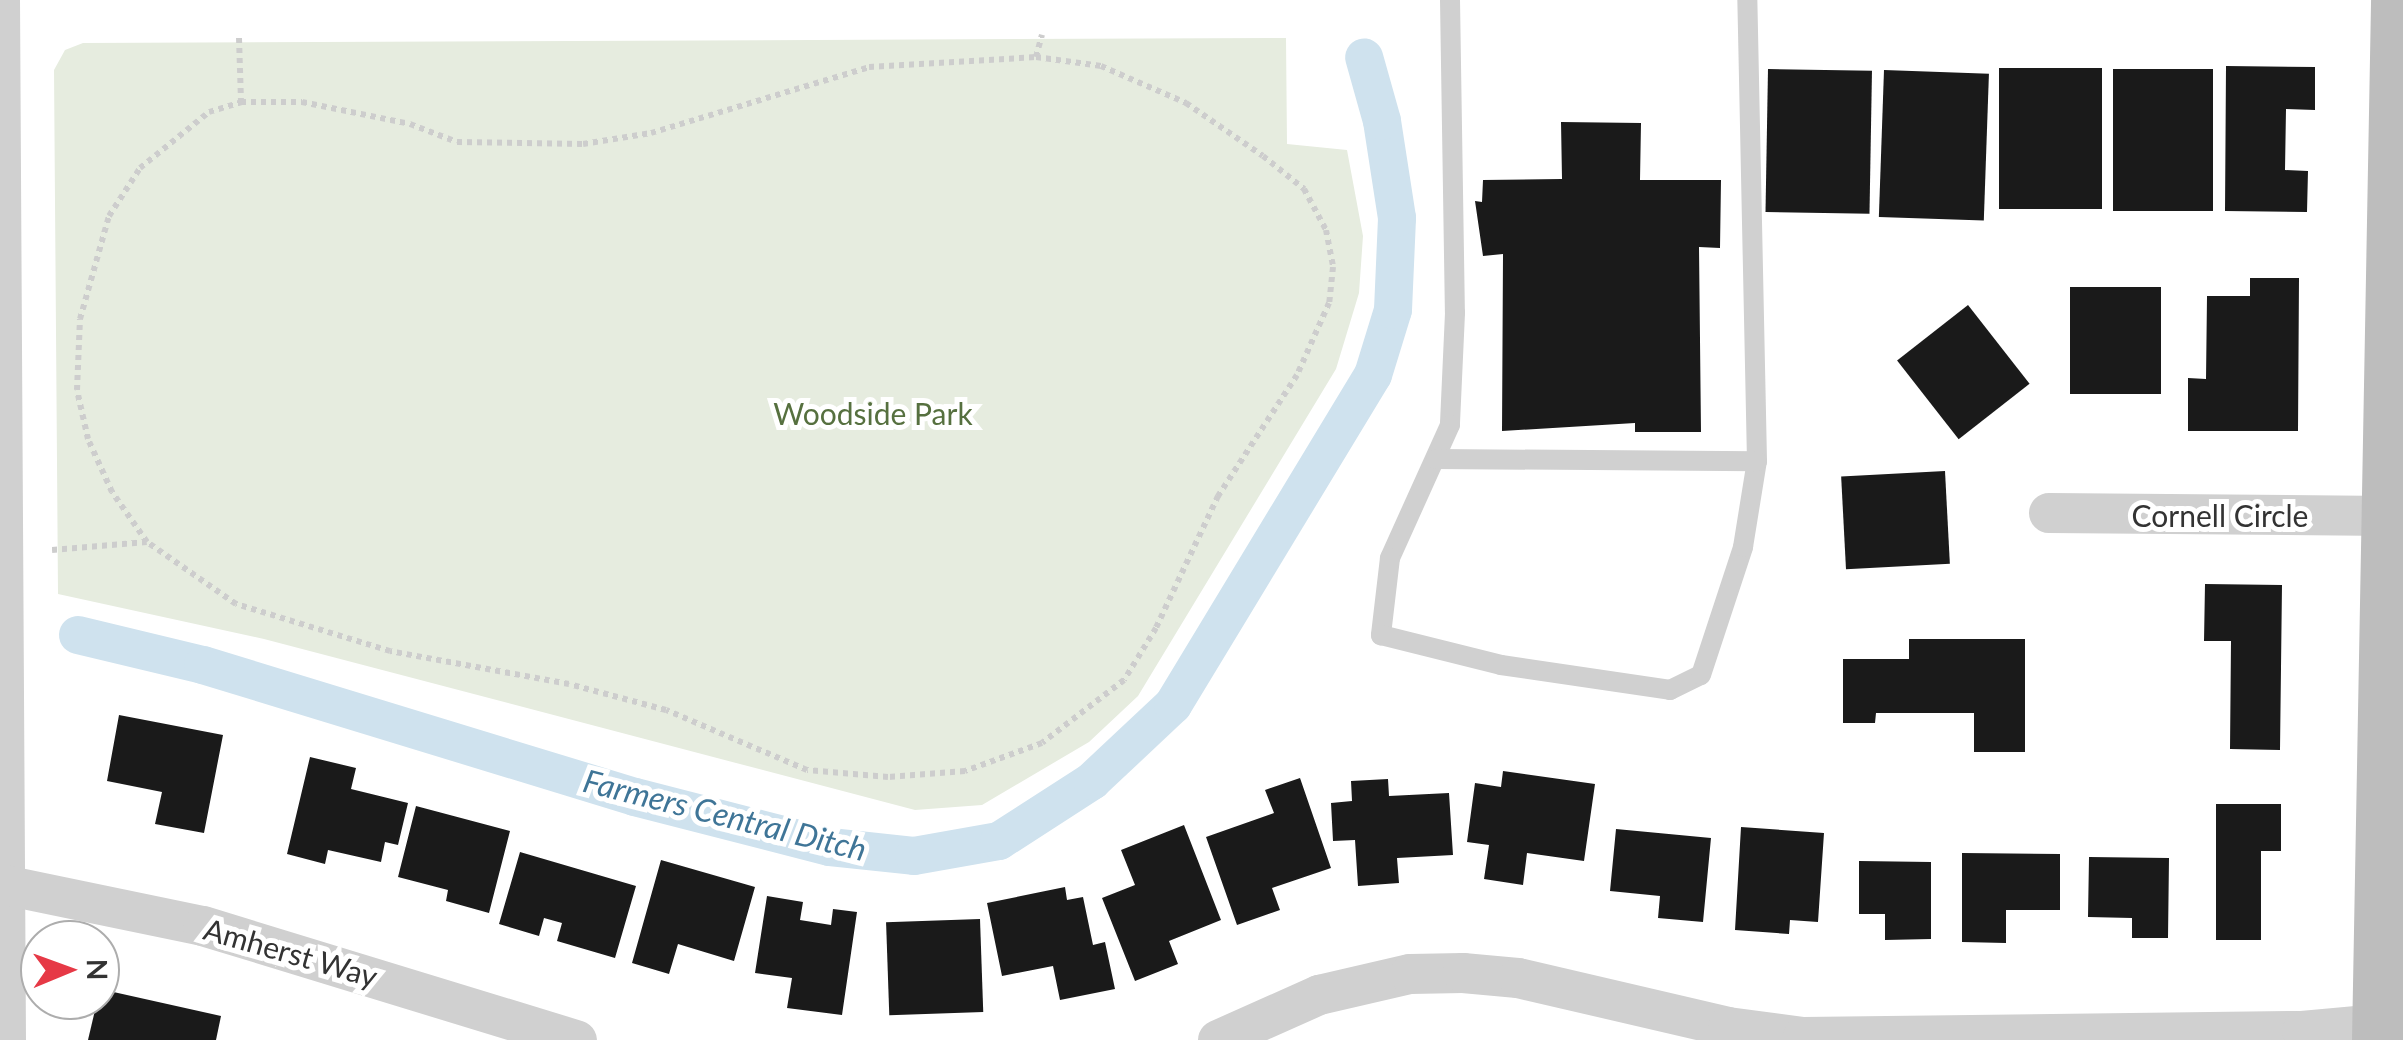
<!DOCTYPE html>
<style>
body{margin:0}
#map{position:relative;width:2403px;height:1040px;overflow:hidden;background:#fff;font-family:Lato,sans-serif}
div>[style]{position:absolute}
.green>*{inset:0;background:#e6ecdf}
.canal>*{height:38px;margin:-19px;padding:0 19px;transform-origin:19px;border-radius:19px;background:#cfe2ee}
.building>*{inset:0;background:#1a1a1a;transform-origin:0 0}
.path>*{height:6px;margin-top:-3px;transform-origin:0;background:repeating-linear-gradient(90deg,#cdcdcd 0 5px,transparent 0 10px)}
.service>*{height:20px;margin:-10px;padding:0 10px;transform-origin:10px;border-radius:10px;background:#d0d0d0}
.minor>*{height:40px;margin:-20px;padding:0 20px;transform-origin:20px;border-radius:20px;background:#d0d0d0}
.secondary>*{height:55px;margin:-27.5px;padding:0 27.5px;transform-origin:27.5px;border-radius:27.5px;background:#bdbdbd}
span{translate:-50% -50%;white-space:nowrap;text-align:center;line-height:1.15;-webkit-text-stroke:10px #fff;paint-order:stroke}
.park-label{font-size:30px;color:#56703f}
.street-label{font-size:30px;color:#333}
.water-label{font-size:32px;color:#3f7597;font-style:italic}
.north{position:absolute;left:20px;top:920px;width:100px;height:100px;box-sizing:border-box;background:#fff;border:2px solid #adadad;border-radius:50%;rotate:89deg;font-size:28px;font-weight:700;line-height:40px;text-align:center;color:#333}
.north::after{content:'';display:block;margin:auto;width:35px;height:45px;background:#e63946;clip-path:polygon(50% 0,100% 100%,50% 72%,0 100%)}
</style>
<div id="map">
<div class="green">
<i style="clip-path:polygon(1286px 38px,1287px 144px,1347px 150px,1363px 236px,1359px 293px,1336px 369px,1138px 696px,1089px 742px,982px 805px,915px 810px,264px 639px,58px 594px,54px 70px,65px 50px,83px 43px)"></i>
</div>
<div class="canal">
<i style="left:78px;top:635px;width:129px;rotate:13.5deg"></i>
<i style="left:203px;top:665px;width:452px;rotate:17deg"></i>
<i style="left:635px;top:797px;width:201px;rotate:14.4deg"></i>
<i style="left:830px;top:847px;width:84px;rotate:6.1deg"></i>
<i style="left:914px;top:856px;width:86px;rotate:-10deg"></i>
<i style="left:999px;top:841px;width:111px;rotate:-32.8deg"></i>
<i style="left:1092px;top:781px;width:111px;rotate:-43.2deg"></i>
<i style="left:1173px;top:705px;width:386px;rotate:-58.8deg"></i>
<i style="left:1373px;top:375px;width:68px;rotate:-72.9deg"></i>
<i style="left:1393px;top:310px;width:92px;rotate:-87.5deg"></i>
<i style="left:1397px;top:218px;width:98px;rotate:-98.8deg"></i>
<i style="left:1382px;top:121px;width:66px;rotate:-105.7deg"></i>
</div>
<div class="building">
<i style="clip-path:polygon(2226px 66px,2315px 67px,2315px 110px,2286px 109px,2285px 170px,2308px 171px,2307px 212px,2225px 211px)"></i>
<i style="left:1999px;top:68px;width:103px;height:141px"></i>
<i style="left:1768px;top:69px;width:104px;height:143px;rotate:1deg"></i>
<i style="left:2113px;top:69px;width:100px;height:142px"></i>
<i style="left:1884px;top:70px;width:105px;height:147px;rotate:2deg"></i>
<i style="clip-path:polygon(1561px 122px,1641px 123px,1640px 180px,1721px 180px,1720px 248px,1699px 247px,1701px 432px,1635px 432px,1635px 423px,1502px 431px,1503px 254px,1483px 256px,1475px 201px,1482px 202px,1483px 180px,1562px 179px)"></i>
<i style="clip-path:polygon(2250px 278px,2299px 278px,2298px 431px,2188px 431px,2188px 378px,2206px 379px,2207px 296px,2250px 296px)"></i>
<i style="left:2070px;top:287px;width:91px;height:107px"></i>
<i style="left:1968px;top:305px;width:100px;height:90px;rotate:52deg"></i>
<i style="left:1945px;top:471px;width:93px;height:104px;rotate:87deg"></i>
<i style="clip-path:polygon(2205px 584px,2282px 585px,2280px 750px,2230px 749px,2231px 641px,2204px 641px)"></i>
<i style="clip-path:polygon(1909px 639px,2025px 639px,2025px 752px,1974px 752px,1974px 713px,1876px 713px,1875px 723px,1843px 723px,1843px 659px,1909px 659px)"></i>
<i style="clip-path:polygon(119px 715px,223px 735px,204px 833px,155px 824px,162px 792px,107px 781px)"></i>
<i style="clip-path:polygon(310px 757px,356px 768px,351px 789px,408px 803px,398px 845px,385px 842px,381px 862px,328px 850px,325px 864px,287px 854px)"></i>
<i style="clip-path:polygon(1503px 771px,1595px 784px,1584px 861px,1527px 853px,1523px 885px,1484px 879px,1489px 845px,1467px 842px,1475px 783px,1501px 787px)"></i>
<i style="clip-path:polygon(1300px 778px,1331px 868px,1272px 888px,1280px 910px,1237px 925px,1206px 837px,1274px 813px,1265px 790px)"></i>
<i style="clip-path:polygon(1388px 779px,1389px 796px,1449px 793px,1453px 855px,1397px 858px,1399px 883px,1358px 886px,1355px 840px,1333px 841px,1331px 803px,1352px 801px,1351px 781px)"></i>
<i style="clip-path:polygon(2216px 804px,2281px 804px,2281px 851px,2261px 851px,2261px 940px,2216px 940px)"></i>
<i style="clip-path:polygon(416px 806px,510px 831px,489px 913px,446px 901px,448px 890px,398px 877px)"></i>
<i style="clip-path:polygon(1184px 825px,1221px 920px,1169px 941px,1178px 964px,1135px 981px,1102px 898px,1135px 885px,1121px 850px)"></i>
<i style="clip-path:polygon(1741px 827px,1824px 833px,1818px 922px,1790px 920px,1789px 934px,1735px 930px)"></i>
<i style="clip-path:polygon(1616px 829px,1711px 838px,1703px 922px,1658px 918px,1660px 896px,1610px 891px)"></i>
<i style="clip-path:polygon(520px 852px,636px 886px,615px 958px,557px 941px,562px 923px,544px 918px,539px 936px,499px 924px)"></i>
<i style="clip-path:polygon(1962px 853px,2060px 854px,2060px 910px,2006px 910px,2006px 943px,1962px 942px)"></i>
<i style="clip-path:polygon(2089px 857px,2169px 858px,2168px 938px,2132px 938px,2132px 918px,2088px 917px)"></i>
<i style="clip-path:polygon(661px 860px,755px 887px,734px 961px,678px 944px,669px 974px,632px 963px)"></i>
<i style="clip-path:polygon(1859px 861px,1931px 862px,1931px 939px,1885px 940px,1885px 914px,1859px 914px)"></i>
<i style="clip-path:polygon(1065px 887px,1067px 900px,1083px 897px,1093px 945px,1105px 942px,1115px 989px,1060px 1000px,1053px 966px,1002px 976px,987px 903px)"></i>
<i style="clip-path:polygon(767px 896px,803px 902px,800px 920px,831px 925px,833px 909px,857px 912px,842px 1015px,787px 1008px,792px 978px,755px 973px)"></i>
<i style="left:980px;top:919px;width:93px;height:94px;rotate:88deg"></i>
<i style="clip-path:polygon(100px 989px,221px 1016px,216px 1040px,88px 1040px)"></i>
</div>
<div class="path">
<i style="left:239px;top:38px;width:63px;rotate:88.2deg"></i>
<i style="left:1036px;top:57px;width:66px;rotate:7.9deg"></i>
<i style="left:1101px;top:66px;width:93px;rotate:23.5deg"></i>
<i style="left:1186px;top:103px;width:93px;rotate:34.5deg"></i>
<i style="left:1263px;top:156px;width:53px;rotate:38.8deg"></i>
<i style="left:1304px;top:189px;width:47px;rotate:61.8deg"></i>
<i style="left:1326px;top:230px;width:38px;rotate:79deg"></i>
<i style="left:1333px;top:267px;width:36px;rotate:96deg"></i>
<i style="left:1329px;top:303px;width:79px;rotate:114deg"></i>
<i style="left:1297px;top:375px;width:145px;rotate:123.1deg"></i>
<i style="left:1218px;top:496px;width:146px;rotate:115.2deg"></i>
<i style="left:1156px;top:628px;width:61px;rotate:121.6deg"></i>
<i style="left:1124px;top:680px;width:103px;rotate:142.5deg"></i>
<i style="left:1042px;top:743px;width:82px;rotate:160deg"></i>
<i style="left:965px;top:771px;width:77px;rotate:175.5deg"></i>
<i style="left:888px;top:777px;width:81px;rotate:-175.1deg"></i>
<i style="left:807px;top:770px;width:153px;rotate:-156.9deg"></i>
<i style="left:666px;top:710px;width:100px;rotate:-165deg"></i>
<i style="left:569px;top:684px;width:182px;rotate:-169.6deg"></i>
<i style="left:390px;top:651px;width:161px;rotate:-163deg"></i>
<i style="left:236px;top:604px;width:108px;rotate:-145.1deg"></i>
<i style="left:147px;top:542px;width:61px;rotate:-125deg"></i>
<i style="left:112px;top:492px;width:58px;rotate:-114.4deg"></i>
<i style="left:88px;top:439px;width:50px;rotate:-102.7deg"></i>
<i style="left:77px;top:390px;width:71px;rotate:-87.6deg"></i>
<i style="left:80px;top:319px;width:107px;rotate:-74.3deg"></i>
<i style="left:109px;top:216px;width:57px;rotate:-57.1deg"></i>
<i style="left:140px;top:168px;width:89px;rotate:-39.1deg"></i>
<i style="left:209px;top:112px;width:34px;rotate:-17deg"></i>
<i style="left:241px;top:102px;width:61px"></i>
<i style="left:302px;top:102px;width:110px;rotate:11.5deg"></i>
<i style="left:410px;top:124px;width:50px;rotate:21deg"></i>
<i style="left:457px;top:142px;width:126px;rotate:0.9deg"></i>
<i style="left:583px;top:144px;width:69px;rotate:-9.2deg"></i>
<i style="left:651px;top:133px;width:228px;rotate:-16.8deg"></i>
<i style="left:869px;top:67px;width:167px;rotate:-3.4deg"></i>
<i style="left:1036px;top:57px;width:23px;rotate:-75deg"></i>
<i style="left:52px;top:550px;width:95px;rotate:-4.8deg"></i>
</div>
<div class="service">
<i style="left:1450px;top:0;width:313px;rotate:89.1deg"></i>
<i style="left:1455px;top:313px;width:112px;rotate:92.6deg"></i>
<i style="left:1450px;top:425px;width:146px;rotate:114.3deg"></i>
<i style="left:1390px;top:558px;width:78px;rotate:96.7deg"></i>
<i style="left:1381px;top:635px;width:124px;rotate:14deg"></i>
<i style="left:1501px;top:665px;width:171px;rotate:8.4deg"></i>
<i style="left:1670px;top:690px;width:34px;rotate:-26deg"></i>
<i style="left:1701px;top:675px;width:135px;rotate:-71.8deg"></i>
<i style="left:1743px;top:547px;width:87px;rotate:-80.8deg"></i>
<i style="left:1757px;top:461px;width:461px;rotate:-91.2deg"></i>
<i style="left:1436px;top:459px;width:321px;rotate:0.4deg"></i>
</div>
<div class="minor">
<i style="left:0;top:0;width:1040px;rotate:89.67deg"></i>
<i style="left:2049px;top:513px;width:342px;rotate:0.5deg"></i>
<i style="left:0;top:884px;width:207px;rotate:11.7deg"></i>
<i style="left:203px;top:926px;width:391px;rotate:17deg"></i>
<i style="left:1218px;top:1040px;width:111px;rotate:-24deg"></i>
<i style="left:1319px;top:995px;width:93px;rotate:-13deg"></i>
<i style="left:1410px;top:974px;width:53px;rotate:-1.1deg"></i>
<i style="left:1463px;top:973px;width:55px;rotate:5.2deg"></i>
<i style="left:1518px;top:978px;width:216px;rotate:13.1deg"></i>
<i style="left:1728px;top:1027px;width:76px;rotate:7.6deg"></i>
<i style="left:1803px;top:1037px;width:499px;rotate:-0.7deg"></i>
<i style="left:2302px;top:1031px;width:77px;rotate:-5.2deg"></i>
</div>
<div class="secondary">
<i style="left:2379px;top:1040px;width:1040px;rotate:-88.95deg"></i>
</div>
<div class="park-label">
<span style="left:873px;top:413px">Woodside Park</span>
</div>
<div class="street-label">
<span style="left:2220px;top:515px">Cornell Circle</span>
<span style="left:291px;top:952px;rotate:16deg">Amherst Way</span>
</div>
<div class="water-label">
<span style="left:725px;top:815px;rotate:14deg">Farmers Central Ditch</span>
</div>
<div class="north">N</div>
</div>
